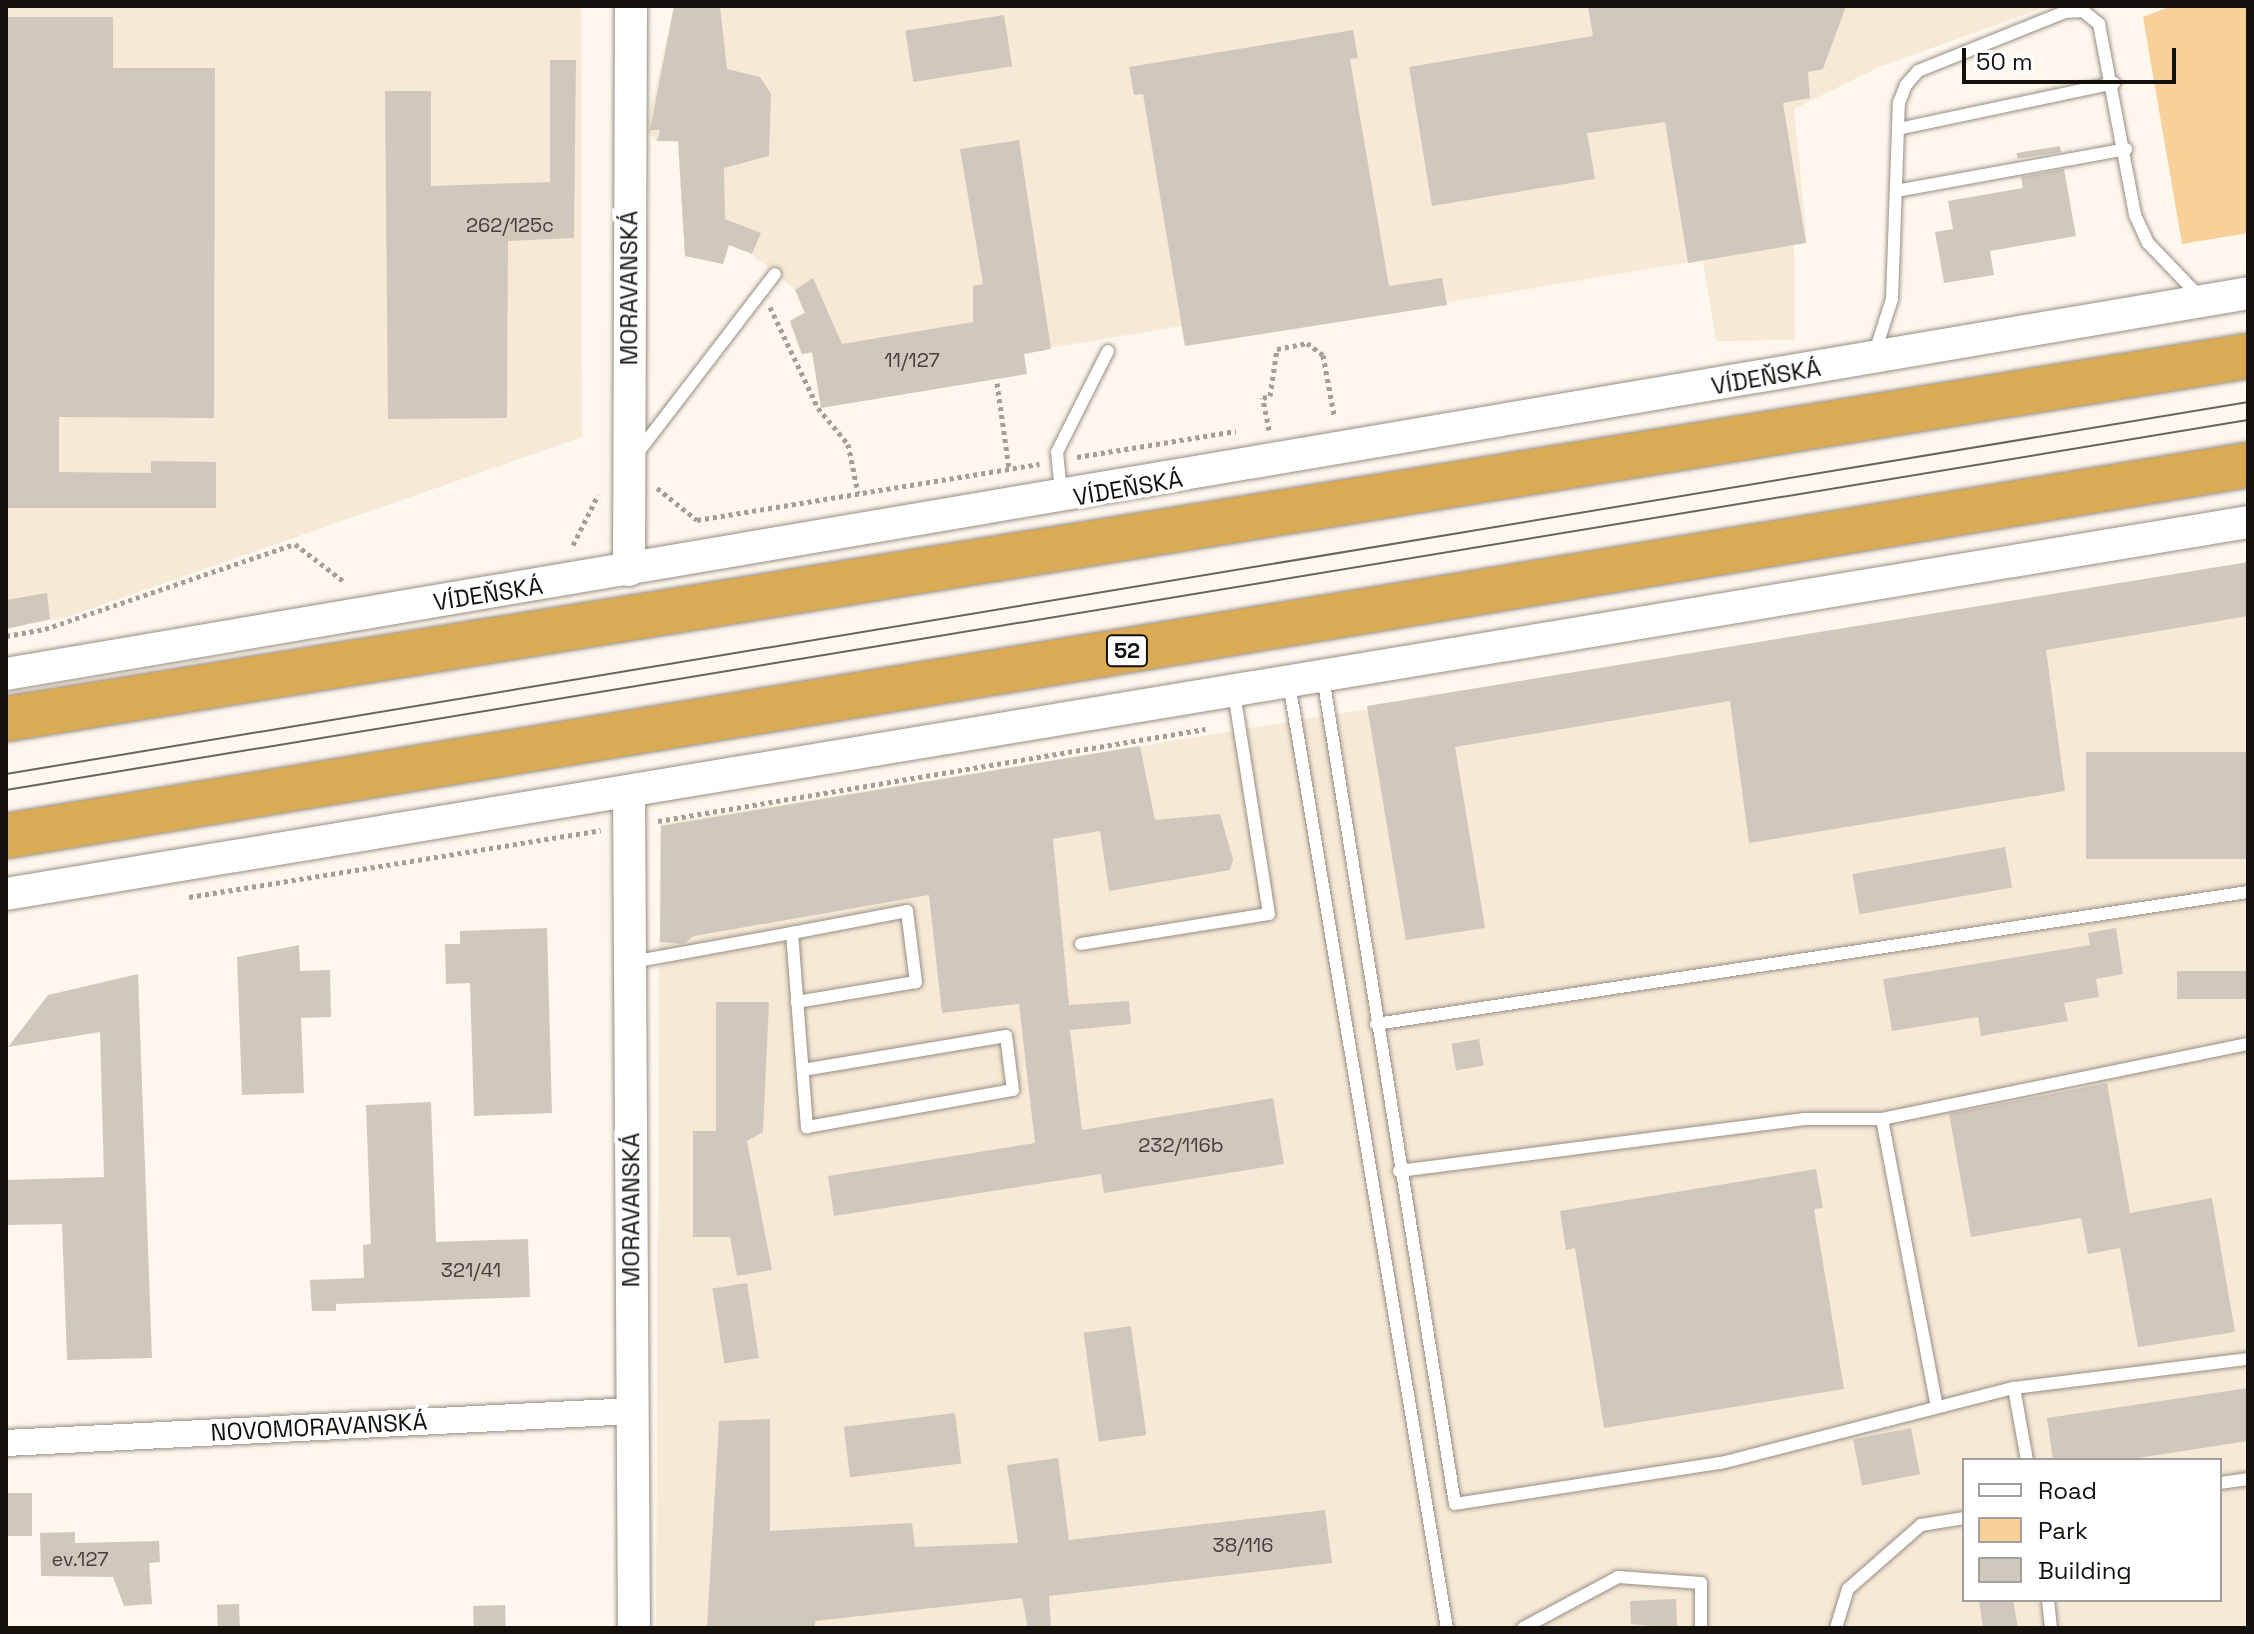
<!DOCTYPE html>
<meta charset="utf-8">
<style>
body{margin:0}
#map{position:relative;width:2254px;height:1634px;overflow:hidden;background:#fef7ed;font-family:"Space Grotesk",sans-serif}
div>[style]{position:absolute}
.built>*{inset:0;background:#f6e9d6}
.green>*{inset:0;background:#f7d199}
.building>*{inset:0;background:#d1c8bd;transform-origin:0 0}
.path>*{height:5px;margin-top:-2.5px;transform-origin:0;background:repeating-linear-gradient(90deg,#a49e97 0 4px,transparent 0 8px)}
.roads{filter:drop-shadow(0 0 2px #968e83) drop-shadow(0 0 2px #968e83)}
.service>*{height:12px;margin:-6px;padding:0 6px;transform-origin:6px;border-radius:6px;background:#fff}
.minor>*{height:26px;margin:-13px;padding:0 13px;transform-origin:13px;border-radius:13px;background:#fff}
.tertiary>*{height:32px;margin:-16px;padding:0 16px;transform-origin:16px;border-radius:16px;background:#fff}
.trunk>*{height:44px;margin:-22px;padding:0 22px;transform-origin:22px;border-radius:22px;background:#daaa54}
.tram>*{height:2px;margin:-1px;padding:0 1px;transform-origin:1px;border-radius:1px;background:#67635d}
span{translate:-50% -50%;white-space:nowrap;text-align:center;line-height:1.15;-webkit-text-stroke:8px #fff;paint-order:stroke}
.number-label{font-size:20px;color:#433f39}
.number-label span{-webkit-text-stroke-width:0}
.shield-label span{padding:2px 6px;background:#fff;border:2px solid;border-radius:6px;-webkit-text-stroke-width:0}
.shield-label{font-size:22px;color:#14110d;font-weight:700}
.street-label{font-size:24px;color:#14110d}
.frame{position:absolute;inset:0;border:8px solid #14110d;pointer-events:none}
.legend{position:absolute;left:1962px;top:1458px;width:260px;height:144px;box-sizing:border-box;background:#fff;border:2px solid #a1a09e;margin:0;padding:10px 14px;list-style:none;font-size:24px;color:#14110d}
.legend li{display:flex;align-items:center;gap:16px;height:40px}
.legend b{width:40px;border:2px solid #a1a09e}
.scale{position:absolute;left:1962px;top:48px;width:214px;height:36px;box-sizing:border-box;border:4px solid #14110d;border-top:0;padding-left:10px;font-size:24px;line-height:28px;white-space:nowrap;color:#14110d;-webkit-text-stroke:6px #fff;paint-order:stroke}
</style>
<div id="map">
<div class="built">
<i style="clip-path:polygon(6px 6px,581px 6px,582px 437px,67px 617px,6px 629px)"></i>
<i style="clip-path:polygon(674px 6px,2049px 6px,1879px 67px,1794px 109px,1807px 242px,1794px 243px,1795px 340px,1716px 341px,1703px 260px,1185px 346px,1181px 326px,989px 358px,992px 378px,821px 407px,812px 353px,801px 354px,789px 321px,804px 312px,795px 290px,752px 254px,729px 245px,723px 264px,685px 256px,678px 142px,657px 141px,646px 130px)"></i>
<i style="clip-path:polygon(evenodd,2248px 566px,2248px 1628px,656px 1628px,660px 824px,2248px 566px,1964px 1460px,2220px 1460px,2220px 1600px,1964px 1600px,1964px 1460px)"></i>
</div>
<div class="green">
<i style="clip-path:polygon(2171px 6px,2248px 6px,2248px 233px,2182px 244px,2143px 17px)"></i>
</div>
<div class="building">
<i style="clip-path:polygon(674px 6px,720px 6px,727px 69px,760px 77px,771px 94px,769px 156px,724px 168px,725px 219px,761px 233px,752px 254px,729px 245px,723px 264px,685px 256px,678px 141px,657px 141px,660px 130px,650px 130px)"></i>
<i style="clip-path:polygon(1588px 6px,1846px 6px,1823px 69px,1808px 72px,1810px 98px,1783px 103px,1806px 243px,1688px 263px,1665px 122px,1587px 133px,1595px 179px,1432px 206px,1409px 67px,1593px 36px)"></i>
<i style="left:1004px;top:15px;width:52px;height:100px;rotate:81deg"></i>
<i style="clip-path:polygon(6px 17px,113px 17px,113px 68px,215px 68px,214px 418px,59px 417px,59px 472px,151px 473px,151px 461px,216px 462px,216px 508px,6px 508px)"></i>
<i style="clip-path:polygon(1353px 30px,1358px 58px,1350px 59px,1389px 286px,1442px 278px,1447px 305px,1185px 346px,1143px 94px,1134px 95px,1129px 67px)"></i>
<i style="clip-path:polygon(550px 60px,576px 60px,574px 238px,508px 241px,507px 418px,388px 419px,385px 91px,431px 91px,431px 186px,550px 182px)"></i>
<i style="clip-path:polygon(1019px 140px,1051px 349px,1024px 354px,1027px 374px,821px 408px,812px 352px,802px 354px,790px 321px,805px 313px,795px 290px,813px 278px,842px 344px,973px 322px,973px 286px,983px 284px,960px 149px)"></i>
<i style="left:2060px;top:146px;width:6px;height:44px;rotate:81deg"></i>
<i style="clip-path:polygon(2064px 169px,2076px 236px,1990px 251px,1994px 275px,1944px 283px,1935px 232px,1953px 229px,1948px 201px,2023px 188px,2021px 177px)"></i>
<i style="clip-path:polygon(2248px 562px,2248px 616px,2046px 650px,2065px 791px,1749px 843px,1730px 701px,1455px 747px,1485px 928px,1406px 940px,1367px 706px)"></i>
<i style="clip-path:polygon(47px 593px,50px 619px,6px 629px,6px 600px)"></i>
<i style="clip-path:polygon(1140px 746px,1155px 820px,1220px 814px,1233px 859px,1230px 870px,1109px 891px,1100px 831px,1053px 839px,1069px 1005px,1129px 1001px,1131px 1024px,1070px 1030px,1082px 1130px,1273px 1098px,1284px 1164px,1104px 1193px,1101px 1174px,834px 1216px,828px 1176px,1035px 1143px,1019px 1004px,942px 1013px,929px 895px,694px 936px,683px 944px,660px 942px,661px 826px)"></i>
<i style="left:2248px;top:752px;width:107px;height:162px;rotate:90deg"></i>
<i style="left:2005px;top:847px;width:41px;height:155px;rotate:80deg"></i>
<i style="clip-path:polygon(547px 928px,552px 1113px,474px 1116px,470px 983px,446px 984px,445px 944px,460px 944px,460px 931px)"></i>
<i style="clip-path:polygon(2116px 928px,2123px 974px,2096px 979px,2099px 997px,2064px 1003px,2068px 1021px,1981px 1036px,1978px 1017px,1892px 1031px,1883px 979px,2090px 945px,2088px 933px)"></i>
<i style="clip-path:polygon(299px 945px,300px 971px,330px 970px,331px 1017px,301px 1018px,304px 1093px,242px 1095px,237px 957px)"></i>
<i style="left:2248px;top:971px;width:28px;height:71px;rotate:90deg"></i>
<i style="clip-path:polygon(138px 974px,152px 1358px,67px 1360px,62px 1224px,6px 1225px,6px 1180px,104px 1177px,100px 1032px,8px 1047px,48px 995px)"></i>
<i style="clip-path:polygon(716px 1002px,769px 1002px,763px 1132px,747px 1141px,772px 1270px,737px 1276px,730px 1237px,693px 1237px,693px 1131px,716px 1131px)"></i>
<i style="left:1479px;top:1039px;width:27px;height:28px;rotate:80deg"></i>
<i style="clip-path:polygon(2107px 1083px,2130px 1213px,2212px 1198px,2235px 1332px,2138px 1347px,2120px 1248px,2088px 1254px,2081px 1218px,1971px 1237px,1949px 1114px)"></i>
<i style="clip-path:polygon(431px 1102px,436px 1242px,528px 1239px,530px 1297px,336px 1304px,336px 1311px,312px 1311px,310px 1280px,364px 1278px,363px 1245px,371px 1244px,366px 1105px)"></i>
<i style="clip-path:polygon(1816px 1169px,1823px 1208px,1814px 1209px,1844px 1389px,1604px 1428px,1575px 1248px,1566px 1250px,1560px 1211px)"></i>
<i style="left:747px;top:1283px;width:76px;height:35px;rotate:81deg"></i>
<i style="left:1131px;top:1326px;width:110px;height:48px;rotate:82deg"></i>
<i style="clip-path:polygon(2248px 1388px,2248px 1441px,2125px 1460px,2053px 1460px,2047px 1418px)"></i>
<i style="left:955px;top:1413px;width:51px;height:112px;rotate:83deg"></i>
<i style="clip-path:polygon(770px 1419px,770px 1531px,912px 1523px,915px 1547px,1018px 1543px,1007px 1465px,1058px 1458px,1069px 1540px,1325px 1510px,1332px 1563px,1049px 1596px,1051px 1628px,1028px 1628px,1022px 1598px,815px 1621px,815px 1628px,707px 1628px,719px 1421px)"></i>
<i style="left:1911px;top:1428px;width:47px;height:59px;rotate:79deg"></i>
<i style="left:6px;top:1493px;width:26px;height:43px"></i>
<i style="clip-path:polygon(75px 1532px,75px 1543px,159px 1541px,160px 1562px,149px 1563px,152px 1604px,124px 1606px,113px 1577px,41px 1576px,40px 1533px)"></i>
<i style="clip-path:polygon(1676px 1599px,1677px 1628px,1631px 1624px,1630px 1601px)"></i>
<i style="clip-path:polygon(1979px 1600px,2013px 1600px,2018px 1628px,1983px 1628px)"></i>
<i style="left:239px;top:1604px;width:24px;height:22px;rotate:88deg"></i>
<i style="left:505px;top:1605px;width:23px;height:32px;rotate:88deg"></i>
</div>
<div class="path">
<i style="left:770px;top:307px;width:112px;rotate:64.6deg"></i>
<i style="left:818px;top:408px;width:47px;rotate:50.2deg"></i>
<i style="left:848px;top:444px;width:50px;rotate:78.5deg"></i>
<i style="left:997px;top:383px;width:86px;rotate:82deg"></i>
<i style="left:1269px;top:430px;width:33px;rotate:-101deg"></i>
<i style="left:1263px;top:398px;width:7px;rotate:-16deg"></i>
<i style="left:1270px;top:396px;width:48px;rotate:-81.5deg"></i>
<i style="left:1277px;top:349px;width:31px;rotate:-11deg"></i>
<i style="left:1307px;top:343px;width:20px;rotate:37deg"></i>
<i style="left:1323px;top:355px;width:61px;rotate:79.6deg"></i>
<i style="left:1077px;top:457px;width:161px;rotate:-9.3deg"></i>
<i style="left:657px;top:488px;width:51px;rotate:38.7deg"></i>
<i style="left:697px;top:520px;width:347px;rotate:-9.3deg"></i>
<i style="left:573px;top:545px;width:56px;rotate:-63.4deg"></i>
<i style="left:6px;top:636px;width:40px;rotate:-10deg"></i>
<i style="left:45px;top:629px;width:264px;rotate:-18.8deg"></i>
<i style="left:295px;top:544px;width:64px;rotate:37.4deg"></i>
<i style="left:658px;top:821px;width:555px;rotate:-9.55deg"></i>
<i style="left:189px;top:897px;width:417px;rotate:-9.2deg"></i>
</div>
<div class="roads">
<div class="service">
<i style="left:1898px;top:129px;width:221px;rotate:-12deg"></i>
<i style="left:1896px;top:191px;width:234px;rotate:-10.3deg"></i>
<i style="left:1875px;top:352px;width:56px;rotate:-72.2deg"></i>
<i style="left:1892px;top:299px;width:196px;rotate:-88deg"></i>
<i style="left:1899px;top:103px;width:19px;rotate:-69deg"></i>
<i style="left:1906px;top:85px;width:18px;rotate:-49deg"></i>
<i style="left:1918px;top:71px;width:158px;rotate:-21.9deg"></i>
<i style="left:2065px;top:12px;width:18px;rotate:-3deg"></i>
<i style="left:2083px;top:11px;width:21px;rotate:39deg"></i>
<i style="left:2099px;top:24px;width:194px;rotate:79.3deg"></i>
<i style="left:2135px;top:215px;width:31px;rotate:65deg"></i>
<i style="left:2148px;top:243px;width:76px;rotate:46.1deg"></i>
<i style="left:636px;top:455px;width:228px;rotate:-52.5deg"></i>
<i style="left:1061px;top:492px;width:40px;rotate:-95.7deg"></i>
<i style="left:1057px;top:452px;width:113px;rotate:-63.2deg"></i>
<i style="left:1323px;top:677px;width:837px;rotate:80.93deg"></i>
<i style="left:1455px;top:1504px;width:269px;rotate:-8.8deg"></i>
<i style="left:1721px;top:1463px;width:302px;rotate:-14.4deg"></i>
<i style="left:2014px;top:1388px;width:236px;rotate:-7.1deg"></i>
<i style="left:1289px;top:683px;width:958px;rotate:80.51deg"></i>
<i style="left:792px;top:933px;width:117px;rotate:-10.8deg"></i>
<i style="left:907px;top:911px;width:72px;rotate:82.8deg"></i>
<i style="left:916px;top:982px;width:121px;rotate:170.5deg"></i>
<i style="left:1081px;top:944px;width:190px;rotate:-9.1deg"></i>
<i style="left:1269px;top:914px;width:225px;rotate:-99deg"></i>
<i style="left:632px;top:962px;width:163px;rotate:-10.3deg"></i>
<i style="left:792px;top:933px;width:195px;rotate:85.6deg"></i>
<i style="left:807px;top:1127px;width:209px;rotate:-10.2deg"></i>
<i style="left:1013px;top:1090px;width:54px;rotate:-97.4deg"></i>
<i style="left:1006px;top:1036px;width:206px;rotate:170.5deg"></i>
<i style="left:1376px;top:1024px;width:882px;rotate:-8.61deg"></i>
<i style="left:1882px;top:1119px;width:288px;rotate:79.2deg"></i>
<i style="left:1399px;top:1171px;width:409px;rotate:-7.3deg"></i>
<i style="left:1805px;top:1119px;width:77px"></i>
<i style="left:1882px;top:1119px;width:374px;rotate:-11.6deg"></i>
<i style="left:2014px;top:1388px;width:73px;rotate:79.8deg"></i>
<i style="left:2220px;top:1483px;width:28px;rotate:-8deg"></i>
<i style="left:2048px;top:1600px;width:28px;rotate:84deg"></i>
<i style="left:1523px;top:1628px;width:108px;rotate:-28.2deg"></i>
<i style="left:1618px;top:1577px;width:83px;rotate:4.1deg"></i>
<i style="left:1701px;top:1583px;width:45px;rotate:90deg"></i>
<i style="left:1836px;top:1628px;width:41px;rotate:-72.9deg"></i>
<i style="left:1848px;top:1589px;width:97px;rotate:-41.2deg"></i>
<i style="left:1921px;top:1525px;width:44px;rotate:-9.2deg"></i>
</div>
<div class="minor">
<i style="left:6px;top:1443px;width:628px;rotate:-2.92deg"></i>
</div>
<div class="tertiary">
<i style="left:629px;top:570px;width:564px;rotate:-89.8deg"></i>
<i style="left:6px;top:674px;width:2274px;rotate:-9.64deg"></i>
<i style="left:629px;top:793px;width:835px;rotate:89.66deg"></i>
<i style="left:6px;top:894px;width:2273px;rotate:-9.42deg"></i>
</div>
<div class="trunk">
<i style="left:6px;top:719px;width:2271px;rotate:-9.2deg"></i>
<i style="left:6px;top:836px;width:2272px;rotate:-9.4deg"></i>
</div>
</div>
<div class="tram">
<i style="left:6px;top:774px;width:2273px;rotate:-9.42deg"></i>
<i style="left:6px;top:790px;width:2272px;rotate:-9.37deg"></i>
</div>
<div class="number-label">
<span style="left:510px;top:225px">262/125c</span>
<span style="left:912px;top:360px">11/127</span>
<span style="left:1181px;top:1145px">232/116b</span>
<span style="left:471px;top:1270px">321/41</span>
<span style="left:1243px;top:1545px">38/116</span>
<span style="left:80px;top:1559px">ev.127</span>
</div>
<div class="shield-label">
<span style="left:1127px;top:651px">52</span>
</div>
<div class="street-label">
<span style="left:629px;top:288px;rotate:-90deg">MORAVANSKÁ</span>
<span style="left:1766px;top:377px;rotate:-10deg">VÍDEŇSKÁ</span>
<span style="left:1128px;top:488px;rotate:-10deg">VÍDEŇSKÁ</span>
<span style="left:488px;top:594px;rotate:-9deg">VÍDEŇSKÁ</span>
<span style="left:631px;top:1210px;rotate:-90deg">MORAVANSKÁ</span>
<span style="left:319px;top:1427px;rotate:-3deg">NOVOMORAVANSKÁ</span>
</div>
<div class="frame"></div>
<ul class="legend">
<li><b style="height:10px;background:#fff"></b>Road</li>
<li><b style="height:22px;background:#f7d199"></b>Park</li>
<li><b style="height:22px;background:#d1c8bd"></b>Building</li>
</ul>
<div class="scale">50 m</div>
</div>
